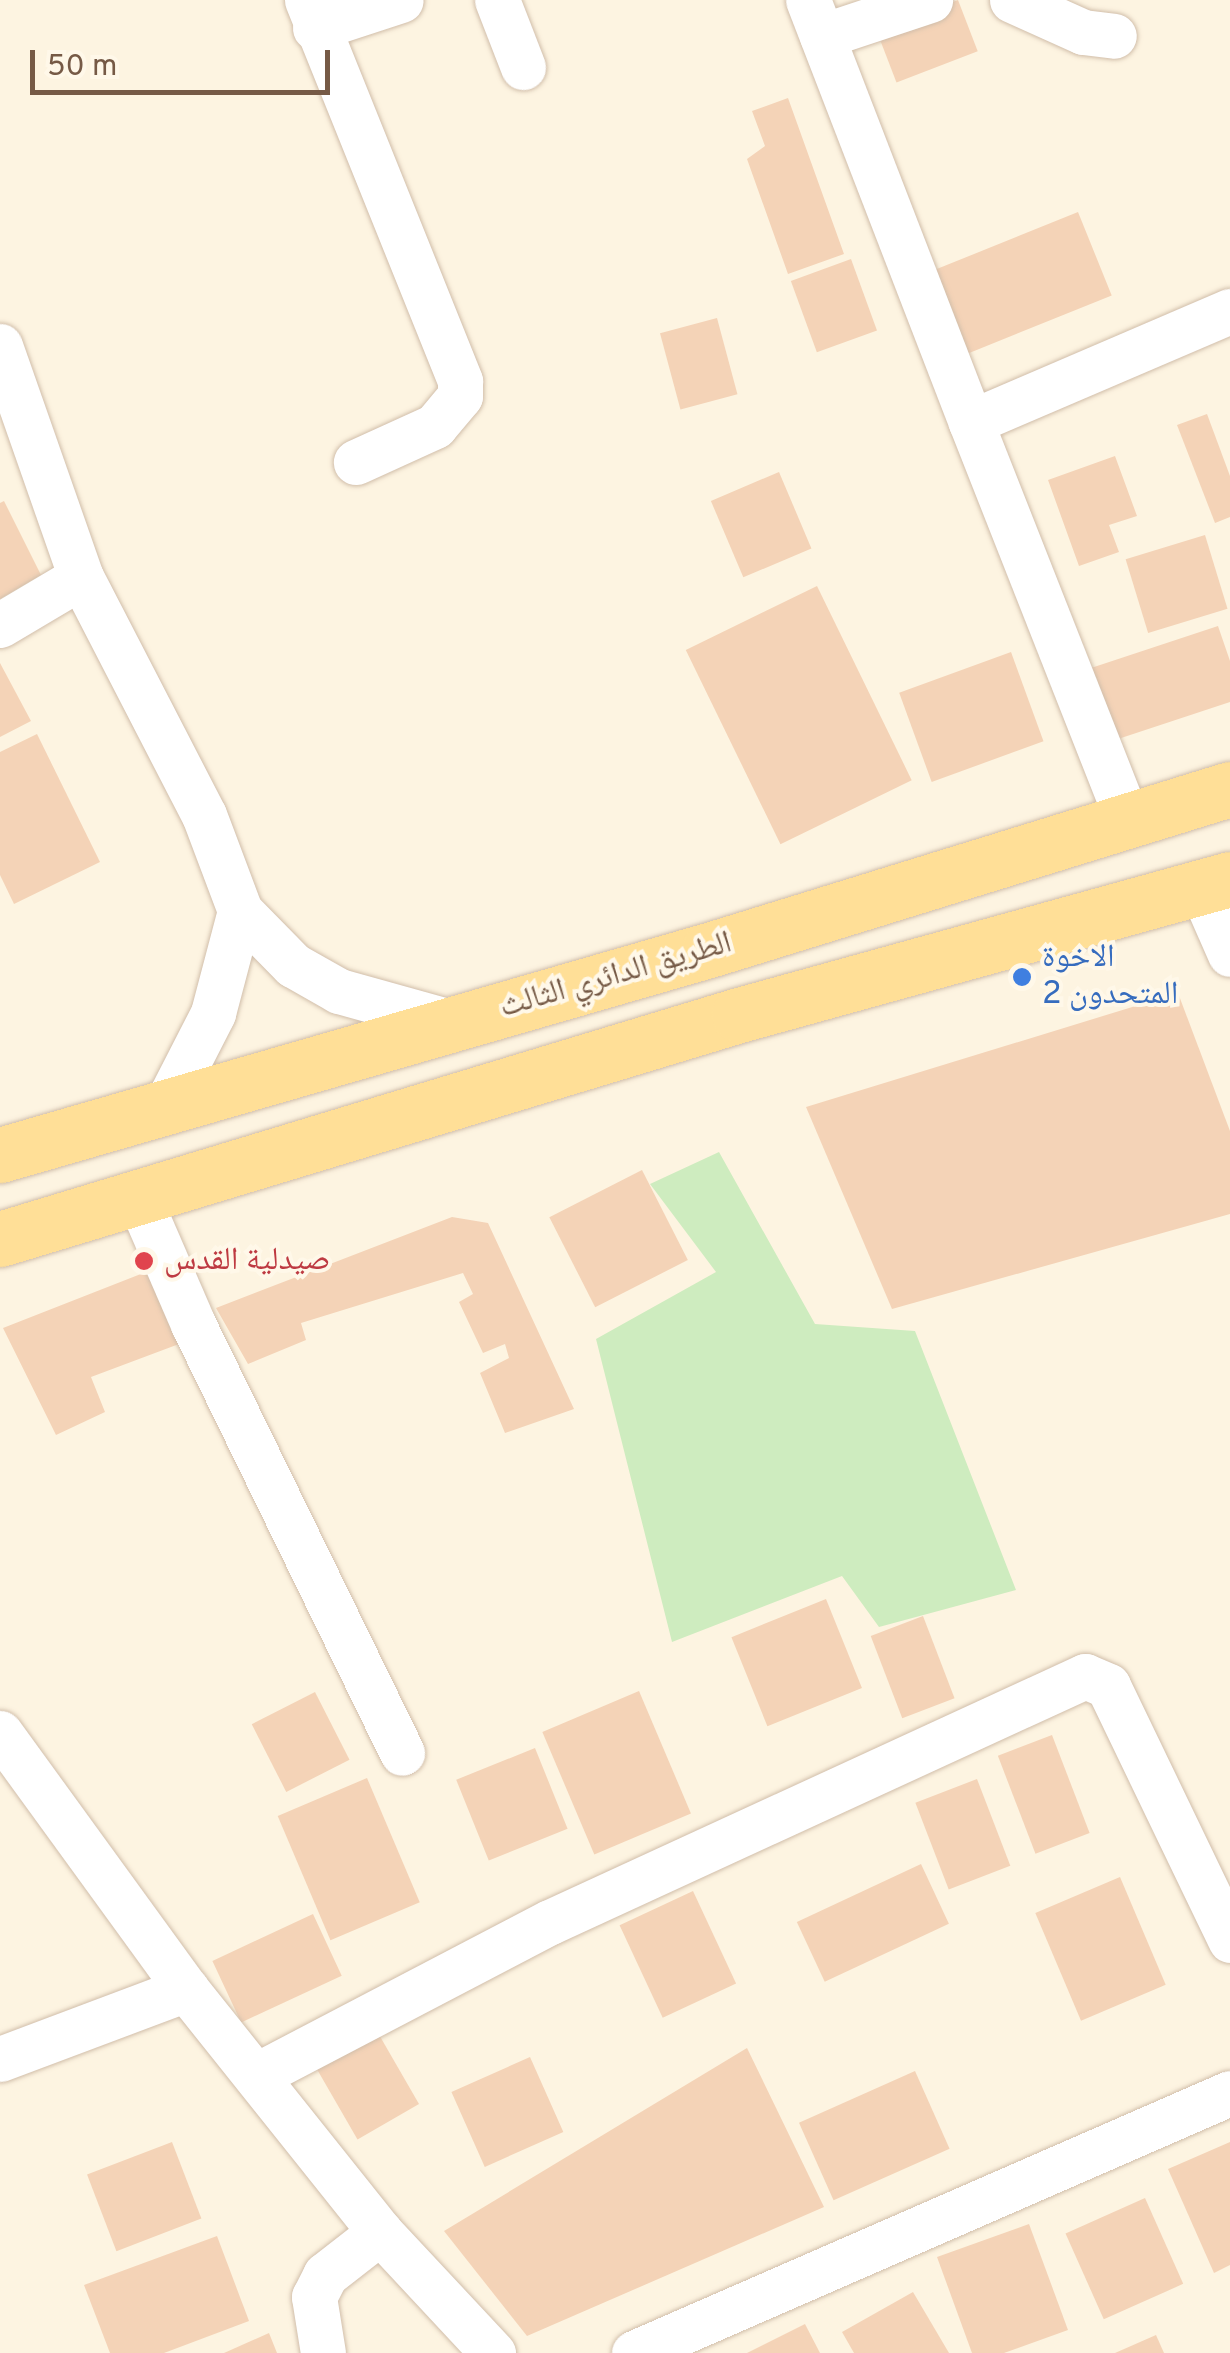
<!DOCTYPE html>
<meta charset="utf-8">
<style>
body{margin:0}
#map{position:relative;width:1230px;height:2353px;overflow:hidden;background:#fdf4e1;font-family:Overpass,"Noto Naskh Arabic",sans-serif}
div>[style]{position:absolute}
.green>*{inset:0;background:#ceecbf}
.building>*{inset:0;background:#f4d3b7;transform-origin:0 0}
.roads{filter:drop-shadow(0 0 2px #d1beaa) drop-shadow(0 0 2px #d1beaa)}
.street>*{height:45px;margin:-22.5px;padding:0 22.5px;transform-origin:22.5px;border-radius:22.5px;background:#fff}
.primary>*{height:55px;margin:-27.5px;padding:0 27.5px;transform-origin:27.5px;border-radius:27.5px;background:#ffdf97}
.dots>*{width:28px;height:28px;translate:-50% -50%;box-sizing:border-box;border:5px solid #fff8e9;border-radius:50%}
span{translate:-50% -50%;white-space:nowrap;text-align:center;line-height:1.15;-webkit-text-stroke:8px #fff8e9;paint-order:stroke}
.shop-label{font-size:32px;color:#366cbe}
.left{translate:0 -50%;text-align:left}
.street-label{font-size:32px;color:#765a46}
.health-label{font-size:32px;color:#be3a42}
.scale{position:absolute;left:30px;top:50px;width:300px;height:45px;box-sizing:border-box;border:5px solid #765a46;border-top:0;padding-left:12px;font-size:30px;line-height:35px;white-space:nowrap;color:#765a46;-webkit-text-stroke:8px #fff8e9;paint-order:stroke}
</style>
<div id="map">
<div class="green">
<i style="clip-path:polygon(719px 1152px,815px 1324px,915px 1331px,1016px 1590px,879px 1627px,842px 1576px,672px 1642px,596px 1339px,716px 1272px,650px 1184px)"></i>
</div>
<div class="building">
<i style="left:958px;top:0;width:55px;height:87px;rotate:69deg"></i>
<i style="clip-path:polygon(788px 98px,844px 254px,788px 274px,747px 159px,765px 146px,752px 111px)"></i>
<i style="left:1078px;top:212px;width:90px;height:157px;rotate:68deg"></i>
<i style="left:851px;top:259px;width:76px;height:64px;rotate:70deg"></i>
<i style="left:717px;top:318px;width:79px;height:59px;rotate:75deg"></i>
<i style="clip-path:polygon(1207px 414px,1230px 476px,1230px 517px,1215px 523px,1177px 425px)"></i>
<i style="clip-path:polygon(1115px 456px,1137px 516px,1109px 525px,1119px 552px,1079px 566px,1048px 480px)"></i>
<i style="left:779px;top:472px;width:83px;height:74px;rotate:67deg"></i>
<i style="clip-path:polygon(4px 501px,41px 575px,0 599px,0 503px)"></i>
<i style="left:1205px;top:535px;width:77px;height:83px;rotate:73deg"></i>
<i style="left:817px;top:586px;width:216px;height:146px;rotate:64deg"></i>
<i style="clip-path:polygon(1218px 626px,1230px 661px,1230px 702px,1115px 740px,1091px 668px)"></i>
<i style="left:1011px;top:652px;width:95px;height:119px;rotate:70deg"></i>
<i style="clip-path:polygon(0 663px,31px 721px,0 737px)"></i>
<i style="clip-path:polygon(37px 734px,100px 862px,14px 904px,0 875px,0 752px)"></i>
<i style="clip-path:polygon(1178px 993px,1230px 1131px,1230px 1214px,892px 1309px,806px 1107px)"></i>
<i style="left:642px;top:1170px;width:101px;height:104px;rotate:63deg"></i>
<i style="clip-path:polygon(452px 1217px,488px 1223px,574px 1409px,505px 1433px,480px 1373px,509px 1358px,505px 1344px,483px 1353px,459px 1302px,473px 1294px,463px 1273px,301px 1323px,306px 1340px,248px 1364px,216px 1308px)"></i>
<i style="clip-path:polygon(151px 1270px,179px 1344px,91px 1377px,105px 1412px,56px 1435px,3px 1328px)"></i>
<i style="left:826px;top:1599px;width:96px;height:102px;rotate:68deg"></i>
<i style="left:923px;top:1616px;width:88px;height:56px;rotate:69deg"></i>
<i style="left:639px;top:1691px;width:133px;height:105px;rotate:67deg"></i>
<i style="left:315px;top:1692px;width:76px;height:71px;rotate:63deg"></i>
<i style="left:1052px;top:1735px;width:105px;height:58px;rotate:69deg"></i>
<i style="left:535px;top:1748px;width:87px;height:85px;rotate:68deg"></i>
<i style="left:367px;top:1778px;width:135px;height:97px;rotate:67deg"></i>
<i style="left:977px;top:1779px;width:93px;height:66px;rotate:69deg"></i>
<i style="left:921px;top:1864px;width:66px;height:137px;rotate:65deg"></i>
<i style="left:1120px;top:1877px;width:117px;height:92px;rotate:67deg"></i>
<i style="left:693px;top:1891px;width:102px;height:81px;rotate:65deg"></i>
<i style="left:313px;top:1914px;width:68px;height:111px;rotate:65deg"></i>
<i style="left:374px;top:2026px;width:90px;height:71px;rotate:60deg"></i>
<i style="clip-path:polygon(747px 2048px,824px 2207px,527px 2336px,444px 2231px)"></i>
<i style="left:530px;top:2057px;width:82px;height:86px;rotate:66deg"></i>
<i style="left:915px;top:2071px;width:85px;height:127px;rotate:66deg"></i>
<i style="left:172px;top:2142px;width:82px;height:91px;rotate:69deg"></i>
<i style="clip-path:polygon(1230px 2142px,1230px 2265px,1214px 2273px,1168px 2169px)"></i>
<i style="left:1145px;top:2198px;width:94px;height:87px;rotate:66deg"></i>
<i style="clip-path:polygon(1029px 2224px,1068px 2330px,1004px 2353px,972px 2353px,937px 2257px)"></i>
<i style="clip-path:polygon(217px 2236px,249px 2321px,164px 2353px,110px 2353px,84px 2285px)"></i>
<i style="clip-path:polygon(913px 2292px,949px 2353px,854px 2353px,842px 2332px)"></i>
<i style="clip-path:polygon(805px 2324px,820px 2353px,747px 2353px)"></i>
<i style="clip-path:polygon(269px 2333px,277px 2353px,224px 2353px)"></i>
<i style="clip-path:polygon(1156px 2335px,1164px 2353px,1115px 2353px)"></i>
</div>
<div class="roads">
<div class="street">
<i style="left:307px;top:0;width:411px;rotate:68.1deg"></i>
<i style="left:460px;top:381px;width:15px;rotate:90deg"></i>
<i style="left:460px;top:396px;width:39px;rotate:130deg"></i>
<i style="left:435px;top:426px;width:87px;rotate:155.5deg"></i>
<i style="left:497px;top:0;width:72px;rotate:68.8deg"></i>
<i style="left:808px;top:0;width:452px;rotate:68.9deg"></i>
<i style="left:1012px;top:0;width:78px;rotate:24.3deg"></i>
<i style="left:1083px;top:32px;width:31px;rotate:7deg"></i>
<i style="left:315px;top:28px;width:90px;rotate:-18deg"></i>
<i style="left:822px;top:36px;width:114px;rotate:-18.4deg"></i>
<i style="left:0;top:346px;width:245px;rotate:70.7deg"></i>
<i style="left:81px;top:577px;width:268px;rotate:62.7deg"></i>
<i style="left:204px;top:815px;width:103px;rotate:69.4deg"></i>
<i style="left:240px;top:911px;width:76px;rotate:45.5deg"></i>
<i style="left:293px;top:965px;width:53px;rotate:29.5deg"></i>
<i style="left:339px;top:991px;width:119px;rotate:15.5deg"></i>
<i style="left:0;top:625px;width:94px;rotate:-30.7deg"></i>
<i style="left:1126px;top:816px;width:423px;rotate:-111.5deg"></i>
<i style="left:971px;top:422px;width:282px;rotate:-23.2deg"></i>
<i style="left:1201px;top:888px;width:72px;rotate:66.3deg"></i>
<i style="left:165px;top:1107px;width:106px;rotate:-62.9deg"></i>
<i style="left:213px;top:1013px;width:106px;rotate:-75.2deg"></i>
<i style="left:139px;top:1199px;width:136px;rotate:66.6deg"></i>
<i style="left:193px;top:1324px;width:477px;rotate:64deg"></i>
<i style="left:0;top:1733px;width:316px;rotate:54deg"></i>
<i style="left:186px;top:1989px;width:311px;rotate:51.4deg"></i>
<i style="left:380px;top:2232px;width:166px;rotate:47deg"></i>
<i style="left:0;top:2059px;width:199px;rotate:-20.6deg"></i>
<i style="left:259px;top:2074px;width:328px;rotate:-27.6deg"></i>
<i style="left:550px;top:1922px;width:589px;rotate:-24.69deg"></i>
<i style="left:1085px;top:1676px;width:25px;rotate:23deg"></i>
<i style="left:1108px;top:1686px;width:282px;rotate:64.3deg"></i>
<i style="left:323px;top:2353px;width:57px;rotate:-99.1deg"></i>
<i style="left:314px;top:2297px;width:25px;rotate:-63deg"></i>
<i style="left:325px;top:2275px;width:70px;rotate:-38deg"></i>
<i style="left:634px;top:2353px;width:650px;rotate:-23.57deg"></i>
</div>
<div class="primary">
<i style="left:0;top:1155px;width:738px;rotate:-16.13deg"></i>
<i style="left:709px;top:950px;width:545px;rotate:-17.17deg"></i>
<i style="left:0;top:1239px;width:772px;rotate:-16.86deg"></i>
<i style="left:739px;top:1015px;width:509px;rotate:-15.48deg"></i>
</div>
</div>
<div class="dots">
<i style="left:1022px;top:977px;background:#3f7fe0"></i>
<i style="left:144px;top:1261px;background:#e0444e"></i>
</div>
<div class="shop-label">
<span class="left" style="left:1042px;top:977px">الاخوة<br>المتحدون 2</span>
</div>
<div class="street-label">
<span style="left:616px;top:976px;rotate:-16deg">الطريق الدائري الثالث</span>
</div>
<div class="health-label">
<span class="left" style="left:164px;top:1261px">صيدلية القدس</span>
</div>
<div class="scale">50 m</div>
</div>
